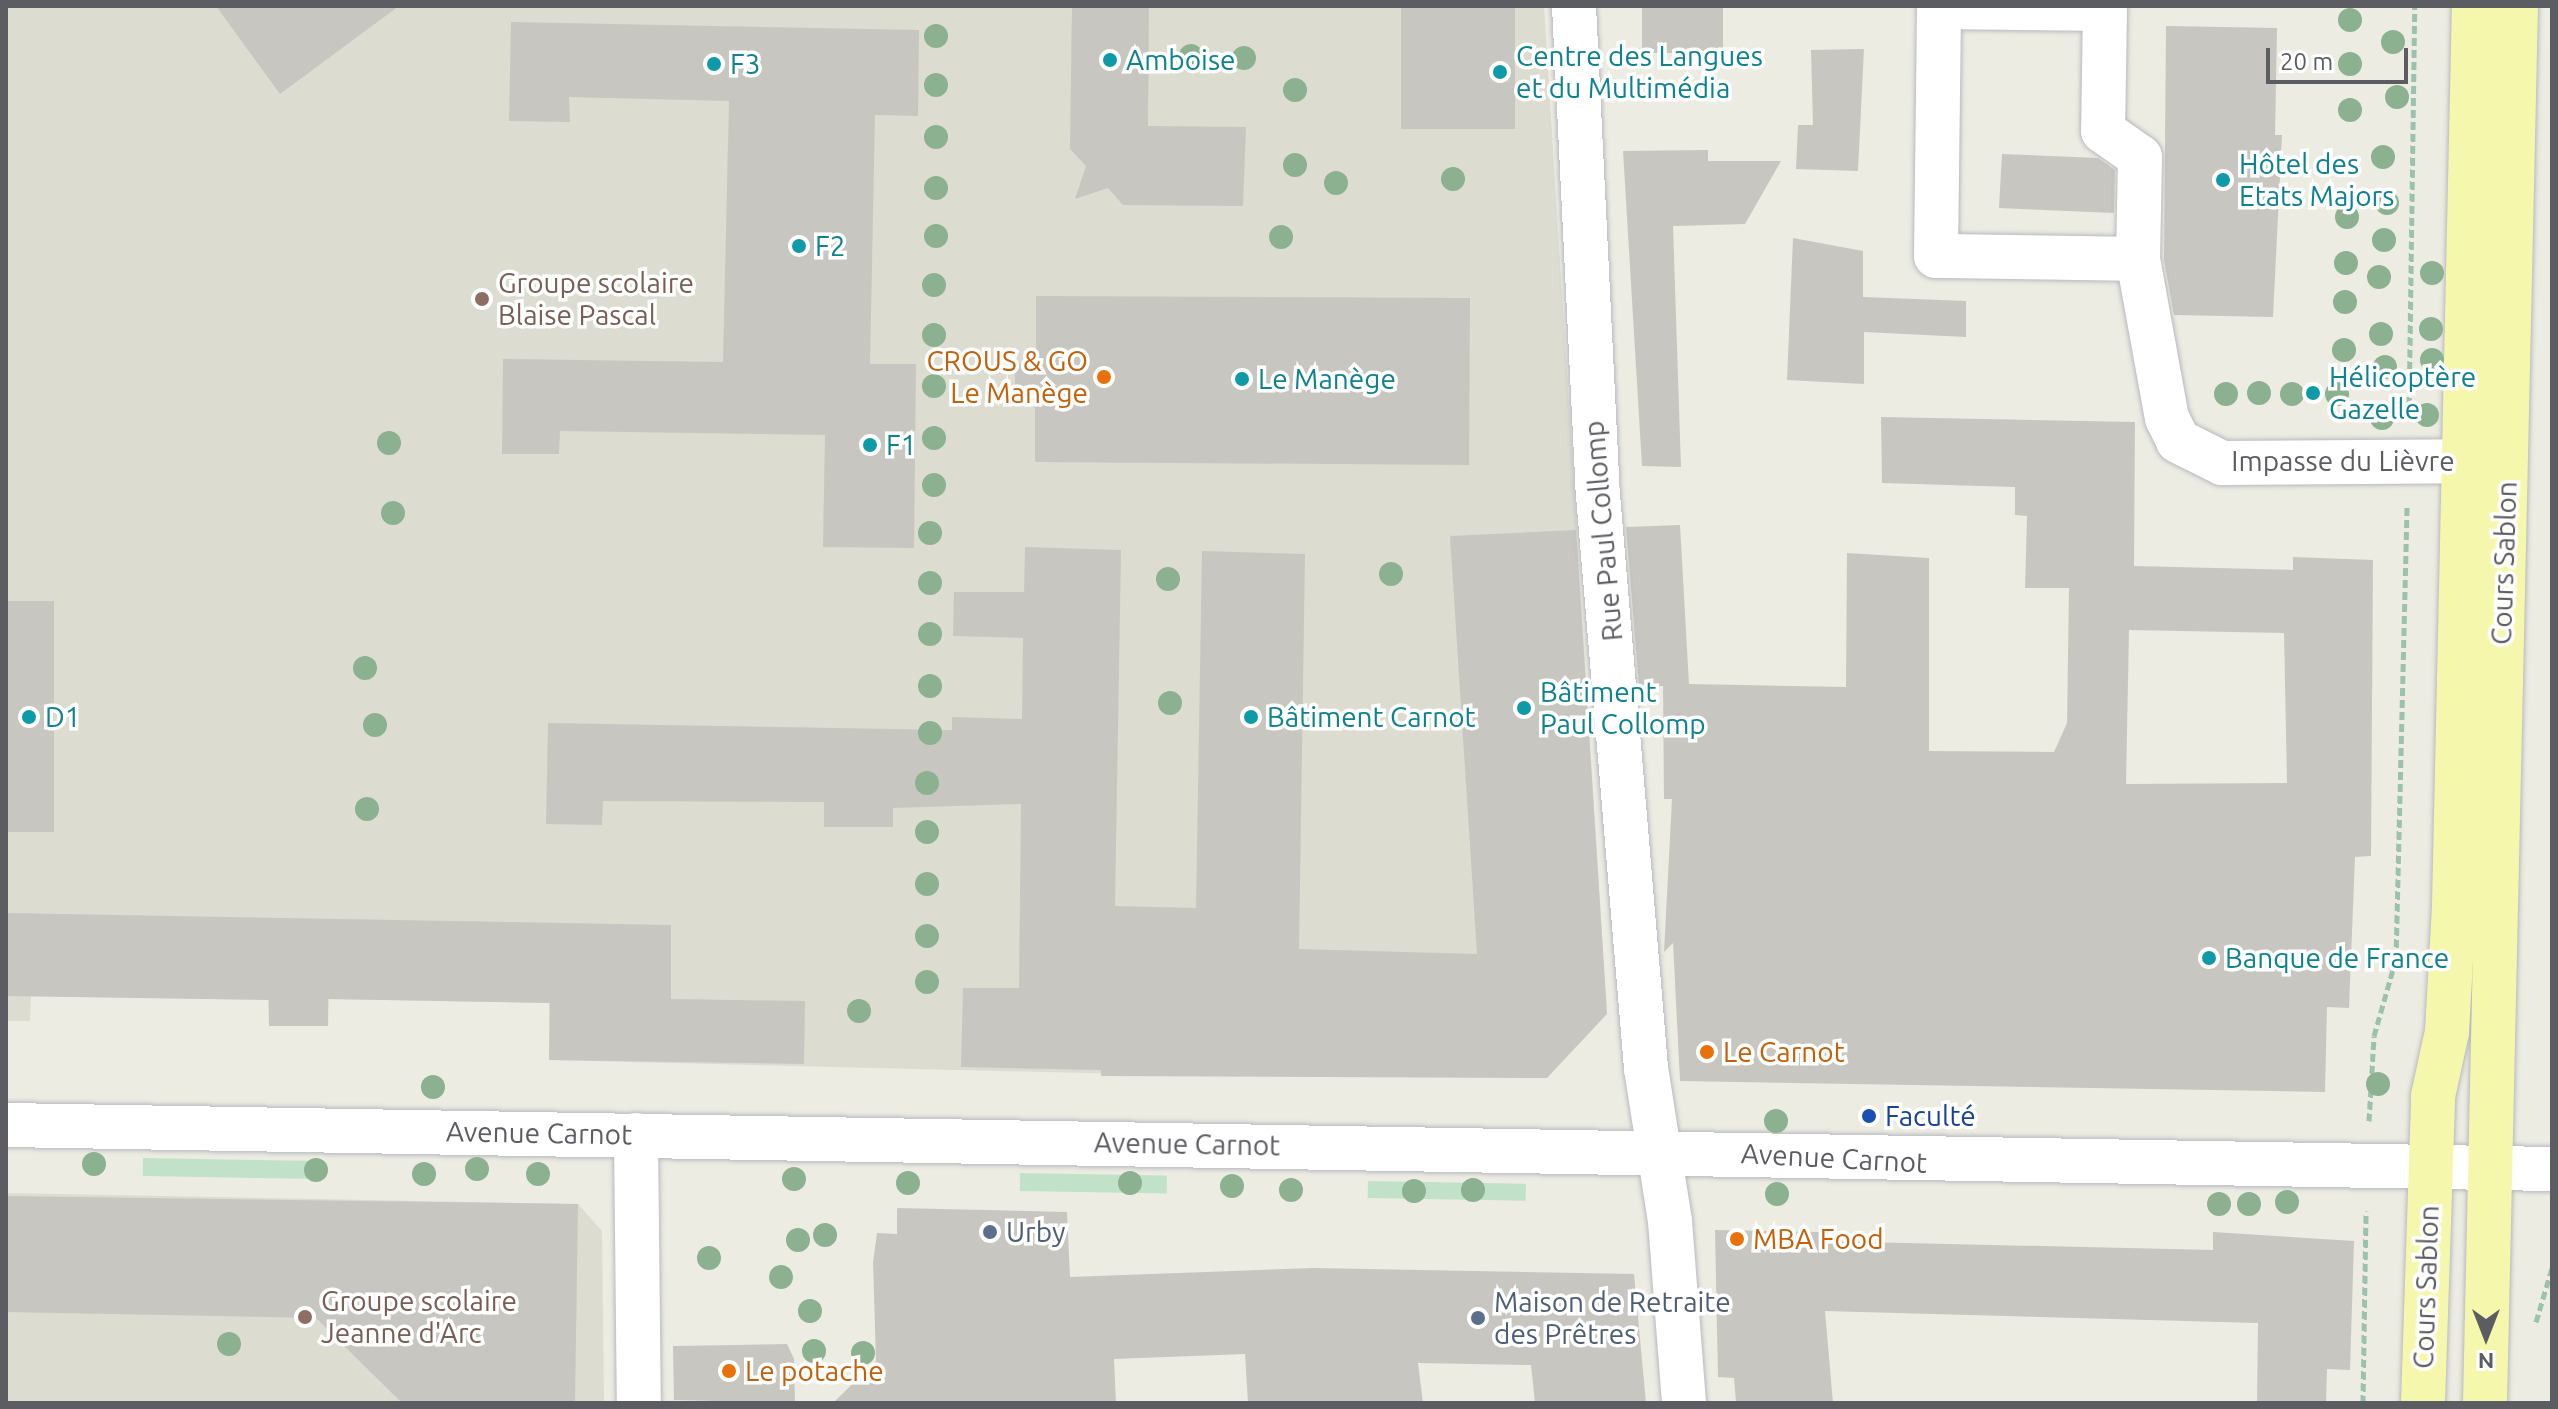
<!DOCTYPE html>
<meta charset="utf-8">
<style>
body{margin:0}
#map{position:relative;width:2558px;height:1409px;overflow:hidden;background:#ecece3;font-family:Ubuntu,sans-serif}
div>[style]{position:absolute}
.education>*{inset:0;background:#dcdcd1}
.green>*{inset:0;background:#c1e2c8;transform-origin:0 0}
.building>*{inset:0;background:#c8c6c0;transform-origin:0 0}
.path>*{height:5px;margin-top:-2.5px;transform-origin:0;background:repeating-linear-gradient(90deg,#9bc2ae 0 8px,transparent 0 12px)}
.roads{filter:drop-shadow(0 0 2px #b8b9be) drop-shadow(0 0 2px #b8b9be)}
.minor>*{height:44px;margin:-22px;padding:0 22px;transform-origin:22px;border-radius:22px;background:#fff}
.major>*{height:44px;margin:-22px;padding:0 22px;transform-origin:22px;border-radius:22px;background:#f5f8ac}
.trees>*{width:24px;height:24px;margin:-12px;border-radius:50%;background:#8bb190}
.dots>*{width:22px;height:22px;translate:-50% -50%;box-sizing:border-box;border:4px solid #fff;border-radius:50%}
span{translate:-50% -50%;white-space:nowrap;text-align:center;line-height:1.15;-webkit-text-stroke:7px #fff;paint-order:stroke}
.culture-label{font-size:28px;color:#0d838f}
.left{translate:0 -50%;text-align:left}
.education-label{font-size:28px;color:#785e54}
.food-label{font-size:28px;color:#c56008}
.right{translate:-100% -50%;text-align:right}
.street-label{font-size:28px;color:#5b5d62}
.transit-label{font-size:28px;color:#164399}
.service-label{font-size:28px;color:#4e5e75}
.frame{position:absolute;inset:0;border:8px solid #5b5d62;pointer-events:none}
.north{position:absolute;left:2446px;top:1297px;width:80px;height:80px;-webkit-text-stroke:6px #fff;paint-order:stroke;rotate:180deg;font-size:22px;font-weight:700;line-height:32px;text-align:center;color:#5b5d62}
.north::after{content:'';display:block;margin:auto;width:28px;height:36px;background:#5b5d62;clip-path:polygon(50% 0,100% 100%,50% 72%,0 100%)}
.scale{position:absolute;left:2266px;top:48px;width:142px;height:36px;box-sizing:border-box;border:4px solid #5b5d62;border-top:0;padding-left:10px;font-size:24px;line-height:28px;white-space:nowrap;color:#5b5d62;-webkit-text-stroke:6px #fff;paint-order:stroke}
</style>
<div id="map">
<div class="education">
<i style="clip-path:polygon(6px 6px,1544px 6px,1607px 1014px,1207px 1076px,549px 1060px,549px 1003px,329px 999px,328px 1026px,269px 1026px,268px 1000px,31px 996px,30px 1021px,6px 1021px)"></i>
<i style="clip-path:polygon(6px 1193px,578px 1204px,602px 1231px,604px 1403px,6px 1403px)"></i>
</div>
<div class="green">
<i style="left:143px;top:1158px;width:178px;height:18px;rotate:1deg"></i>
<i style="left:1020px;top:1173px;width:147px;height:18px;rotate:1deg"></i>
<i style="left:1368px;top:1181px;width:158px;height:17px;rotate:1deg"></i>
</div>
<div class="building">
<i style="clip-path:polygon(216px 6px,399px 6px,280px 94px)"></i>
<i style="clip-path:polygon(1072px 6px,1149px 6px,1148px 126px,1246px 127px,1243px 206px,1123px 205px,1108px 188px,1075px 199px,1086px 166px,1070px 149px)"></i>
<i style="left:1401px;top:6px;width:114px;height:123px"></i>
<i style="left:1642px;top:6px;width:81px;height:47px"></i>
<i style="clip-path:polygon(511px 22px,919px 30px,918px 116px,875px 115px,870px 364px,916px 364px,914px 548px,823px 547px,825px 435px,560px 431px,559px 454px,502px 454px,503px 359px,723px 362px,729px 101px,569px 97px,570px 122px,509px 121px)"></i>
<i style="clip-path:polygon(2166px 26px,2277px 28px,2275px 135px,2282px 135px,2273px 317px,2174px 315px,2164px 260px)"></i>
<i style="clip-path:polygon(1864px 49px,1858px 171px,1796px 169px,1798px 125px,1813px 125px,1811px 50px)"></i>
<i style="clip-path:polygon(1708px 150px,1708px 161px,1781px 161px,1745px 224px,1673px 226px,1681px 467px,1642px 466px,1623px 151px)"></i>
<i style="clip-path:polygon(2002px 154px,2098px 158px,2115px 170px,2114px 213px,1999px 208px)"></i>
<i style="clip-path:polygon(1793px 238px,1863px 251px,1863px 297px,1966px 301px,1966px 337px,1864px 332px,1864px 384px,1787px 380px)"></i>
<i style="clip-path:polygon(1036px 296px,1470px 298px,1469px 465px,1035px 462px,1035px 408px,1015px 391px,1015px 367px,1036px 352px)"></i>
<i style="clip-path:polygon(evenodd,1881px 417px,2135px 422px,2134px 566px,2293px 570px,2293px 557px,2373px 560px,2371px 856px,2355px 857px,2349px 1008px,2327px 1007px,2325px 1092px,1680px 1081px,1673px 943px,1664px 952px,1672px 799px,1664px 799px,1663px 686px,1639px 686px,1626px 527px,1680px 525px,1689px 684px,1846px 687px,1847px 553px,1929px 558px,1929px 751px,2054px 752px,2067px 723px,2069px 588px,2025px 588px,2027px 516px,2015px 515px,2015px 487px,1882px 483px,1881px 417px,2129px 630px,2284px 633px,2287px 783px,2126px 784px,2129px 630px)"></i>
<i style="clip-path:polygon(1576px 530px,1607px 1014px,1547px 1078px,1101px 1076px,1101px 1070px,961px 1067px,963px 988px,1019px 988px,1021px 804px,893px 808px,893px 827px,824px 827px,824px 802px,603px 801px,602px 825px,546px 824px,548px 723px,952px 730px,952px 717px,1022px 719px,1023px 638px,953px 636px,954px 592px,1024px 592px,1025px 547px,1121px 550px,1115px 906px,1196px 908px,1202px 551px,1305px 554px,1299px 949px,1477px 954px,1450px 536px)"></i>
<i style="left:6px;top:601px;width:48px;height:231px"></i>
<i style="clip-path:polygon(6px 913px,671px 925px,671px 999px,805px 1001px,804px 1064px,549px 1060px,550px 1003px,328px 999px,328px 1026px,269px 1026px,269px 1000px,6px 996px)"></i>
<i style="clip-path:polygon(6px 1196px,578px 1204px,575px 1403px,402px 1403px,316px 1318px,6px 1312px)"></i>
<i style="clip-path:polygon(897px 1208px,1067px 1212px,1070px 1277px,1314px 1268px,1634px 1274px,1646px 1403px,1535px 1403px,1531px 1365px,1418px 1363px,1423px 1403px,1248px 1403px,1245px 1354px,1114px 1359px,1116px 1403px,833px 1403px,876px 1361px,873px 1262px,877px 1233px,897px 1234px)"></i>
<i style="clip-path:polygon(1715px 1230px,1819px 1232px,1819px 1241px,2213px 1250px,2213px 1232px,2354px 1241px,2350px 1370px,2327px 1369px,2326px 1403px,2257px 1403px,2258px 1323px,1825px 1311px,1833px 1403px,1736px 1403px,1734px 1378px,1718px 1377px)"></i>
<i style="clip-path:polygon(787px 1344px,794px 1359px,795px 1403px,674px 1400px,673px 1346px)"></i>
</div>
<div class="path">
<i style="left:2409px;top:417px;width:411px;rotate:-89.2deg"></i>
<i style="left:2369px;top:1121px;width:85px;rotate:-86.6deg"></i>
<i style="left:2374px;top:1036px;width:80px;rotate:-74.1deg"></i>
<i style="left:2396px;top:959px;width:452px;rotate:-88.6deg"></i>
<i style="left:2536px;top:1322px;width:56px;rotate:-73.5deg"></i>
<i style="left:2363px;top:1403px;width:192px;rotate:-89.1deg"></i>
</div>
<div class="roads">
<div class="minor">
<i style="left:1574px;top:6px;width:478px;rotate:87.2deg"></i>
<i style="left:1597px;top:483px;width:587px;rotate:85.21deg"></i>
<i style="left:1646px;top:1068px;width:155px;rotate:81.1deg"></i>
<i style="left:1670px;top:1221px;width:183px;rotate:85.6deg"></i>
<i style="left:2138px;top:259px;width:202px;rotate:-179.1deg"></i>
<i style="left:1936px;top:256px;width:249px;rotate:-89.3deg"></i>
<i style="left:1939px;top:7px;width:166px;rotate:0.7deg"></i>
<i style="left:2105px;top:9px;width:122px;rotate:90.9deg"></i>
<i style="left:2103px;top:131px;width:45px;rotate:35.1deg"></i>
<i style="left:2140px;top:157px;width:102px;rotate:91.1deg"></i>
<i style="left:2138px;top:259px;width:162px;rotate:79.7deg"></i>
<i style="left:2167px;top:418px;width:25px;rotate:64deg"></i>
<i style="left:2178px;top:441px;width:49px;rotate:26.6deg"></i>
<i style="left:2222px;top:463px;width:278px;rotate:-0.4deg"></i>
<i style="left:6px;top:1125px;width:2546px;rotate:0.99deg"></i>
<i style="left:636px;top:1135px;width:268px;rotate:89.4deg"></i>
</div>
<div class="major">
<i style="left:2423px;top:1403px;width:307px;rotate:-88.1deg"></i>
<i style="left:2433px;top:1096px;width:66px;rotate:-77.7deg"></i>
<i style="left:2447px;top:1032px;width:127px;rotate:-86.8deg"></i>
<i style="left:2454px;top:905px;width:899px;rotate:-88.73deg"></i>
<i style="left:2485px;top:1403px;width:1397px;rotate:-88.73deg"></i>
</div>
</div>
<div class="trees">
<i style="left:2350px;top:20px"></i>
<i style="left:936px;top:36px"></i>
<i style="left:2393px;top:42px"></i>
<i style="left:1191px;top:56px"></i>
<i style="left:1244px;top:58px"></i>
<i style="left:2350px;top:64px"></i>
<i style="left:936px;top:85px"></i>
<i style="left:1295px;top:90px"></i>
<i style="left:2397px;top:97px"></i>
<i style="left:2350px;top:110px"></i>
<i style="left:936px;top:137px"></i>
<i style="left:2383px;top:157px"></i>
<i style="left:1295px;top:165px"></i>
<i style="left:1453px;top:179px"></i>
<i style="left:1336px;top:183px"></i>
<i style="left:936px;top:188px"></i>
<i style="left:2387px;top:203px"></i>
<i style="left:2347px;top:217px"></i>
<i style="left:936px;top:236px"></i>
<i style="left:1281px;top:237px"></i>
<i style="left:2384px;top:240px"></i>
<i style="left:2346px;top:263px"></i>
<i style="left:2432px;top:273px"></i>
<i style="left:2379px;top:277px"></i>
<i style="left:934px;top:285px"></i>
<i style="left:2345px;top:302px"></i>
<i style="left:2431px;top:329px"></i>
<i style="left:2381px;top:334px"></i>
<i style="left:934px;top:335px"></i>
<i style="left:2344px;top:350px"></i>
<i style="left:2432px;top:360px"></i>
<i style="left:2385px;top:367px"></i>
<i style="left:934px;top:386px"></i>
<i style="left:2259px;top:393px"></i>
<i style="left:2226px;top:394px"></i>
<i style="left:2292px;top:394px"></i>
<i style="left:2337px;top:394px"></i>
<i style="left:2427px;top:415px"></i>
<i style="left:2382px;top:418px"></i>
<i style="left:934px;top:438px"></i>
<i style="left:389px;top:443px"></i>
<i style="left:934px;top:485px"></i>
<i style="left:393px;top:513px"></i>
<i style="left:930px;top:533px"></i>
<i style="left:1391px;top:574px"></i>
<i style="left:1168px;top:579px"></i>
<i style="left:930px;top:583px"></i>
<i style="left:930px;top:634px"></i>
<i style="left:365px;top:668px"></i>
<i style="left:930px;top:686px"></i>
<i style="left:1170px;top:703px"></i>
<i style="left:375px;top:725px"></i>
<i style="left:930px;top:733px"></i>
<i style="left:927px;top:783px"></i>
<i style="left:367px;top:809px"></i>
<i style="left:927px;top:832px"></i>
<i style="left:927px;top:884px"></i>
<i style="left:927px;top:936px"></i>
<i style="left:927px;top:982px"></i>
<i style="left:859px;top:1011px"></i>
<i style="left:2378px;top:1084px"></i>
<i style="left:433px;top:1087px"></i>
<i style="left:1776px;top:1121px"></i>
<i style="left:94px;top:1164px"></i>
<i style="left:477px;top:1169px"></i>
<i style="left:316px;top:1170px"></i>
<i style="left:424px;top:1174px"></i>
<i style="left:538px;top:1174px"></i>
<i style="left:794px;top:1179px"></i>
<i style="left:908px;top:1183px"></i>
<i style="left:1130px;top:1183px"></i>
<i style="left:1232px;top:1186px"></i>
<i style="left:1291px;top:1190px"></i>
<i style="left:1473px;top:1190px"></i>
<i style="left:1414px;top:1191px"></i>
<i style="left:1777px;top:1194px"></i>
<i style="left:2287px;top:1202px"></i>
<i style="left:2219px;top:1204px"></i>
<i style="left:2249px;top:1204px"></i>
<i style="left:825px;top:1235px"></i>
<i style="left:798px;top:1240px"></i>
<i style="left:709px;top:1258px"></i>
<i style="left:781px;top:1277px"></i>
<i style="left:810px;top:1311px"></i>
<i style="left:229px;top:1344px"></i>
<i style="left:814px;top:1351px"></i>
<i style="left:863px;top:1353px"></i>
</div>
<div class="dots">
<i style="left:1110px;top:60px;background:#0f9aa8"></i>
<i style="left:714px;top:64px;background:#0f9aa8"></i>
<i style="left:1500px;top:72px;background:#0f9aa8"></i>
<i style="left:2223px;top:180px;background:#0f9aa8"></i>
<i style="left:799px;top:246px;background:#0f9aa8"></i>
<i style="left:482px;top:299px;background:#8d6e63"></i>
<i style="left:1104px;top:377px;background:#e8710a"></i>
<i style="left:1242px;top:379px;background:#0f9aa8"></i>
<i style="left:2313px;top:393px;background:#0f9aa8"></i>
<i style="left:870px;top:445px;background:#0f9aa8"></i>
<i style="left:1524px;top:708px;background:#0f9aa8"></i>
<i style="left:29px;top:717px;background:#0f9aa8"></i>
<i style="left:1251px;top:717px;background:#0f9aa8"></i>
<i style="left:2209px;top:958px;background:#0f9aa8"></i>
<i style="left:1707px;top:1052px;background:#e8710a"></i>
<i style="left:1869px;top:1116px;background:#1a4fb4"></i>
<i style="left:990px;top:1232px;background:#5c6f8a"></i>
<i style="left:1737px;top:1239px;background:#e8710a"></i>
<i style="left:305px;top:1317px;background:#8d6e63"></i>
<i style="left:1478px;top:1318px;background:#5c6f8a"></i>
<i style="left:729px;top:1371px;background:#e8710a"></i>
</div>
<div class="culture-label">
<span class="left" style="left:1516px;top:72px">Centre des Langues<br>et du Multimédia</span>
<span class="left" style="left:1126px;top:60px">Amboise</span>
<span class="left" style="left:730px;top:64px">F3</span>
<span class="left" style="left:2239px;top:180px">Hôtel des<br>Etats Majors</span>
<span class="left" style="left:815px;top:246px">F2</span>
<span class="left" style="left:2329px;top:393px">Hélicoptère<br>Gazelle</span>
<span class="left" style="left:1258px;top:379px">Le Manège</span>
<span class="left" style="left:886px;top:445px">F1</span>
<span class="left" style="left:1540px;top:708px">Bâtiment<br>Paul Collomp</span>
<span class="left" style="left:45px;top:717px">D1</span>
<span class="left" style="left:1267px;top:717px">Bâtiment Carnot</span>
<span class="left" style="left:2225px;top:958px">Banque de France</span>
</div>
<div class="education-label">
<span class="left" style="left:498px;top:299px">Groupe scolaire<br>Blaise Pascal</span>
<span class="left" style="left:321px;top:1317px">Groupe scolaire<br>Jeanne d'Arc</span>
</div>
<div class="food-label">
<span class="right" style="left:1088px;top:377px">CROUS &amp; GO<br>Le Manège</span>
<span class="left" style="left:1723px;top:1052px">Le Carnot</span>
<span class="left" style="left:1753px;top:1239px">MBA Food</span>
<span class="left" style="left:745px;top:1371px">Le potache</span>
</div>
<div class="street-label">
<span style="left:2343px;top:461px">Impasse du Lièvre</span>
<span style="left:1603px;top:531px;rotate:-95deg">Rue Paul Collomp</span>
<span style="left:2504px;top:563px;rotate:-88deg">Cours Sablon</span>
<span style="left:539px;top:1133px;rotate:1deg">Avenue Carnot</span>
<span style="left:1187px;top:1144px;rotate:1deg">Avenue Carnot</span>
<span style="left:1834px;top:1158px;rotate:3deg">Avenue Carnot</span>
<span style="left:2426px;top:1287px;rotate:-88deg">Cours Sablon</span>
</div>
<div class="transit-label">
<span class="left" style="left:1885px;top:1116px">Faculté</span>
</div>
<div class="service-label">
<span class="left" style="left:1006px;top:1232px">Urby</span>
<span class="left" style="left:1494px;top:1318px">Maison de Retraite<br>des Prêtres</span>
</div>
<div class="frame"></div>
<div class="north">N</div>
<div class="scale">20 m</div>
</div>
